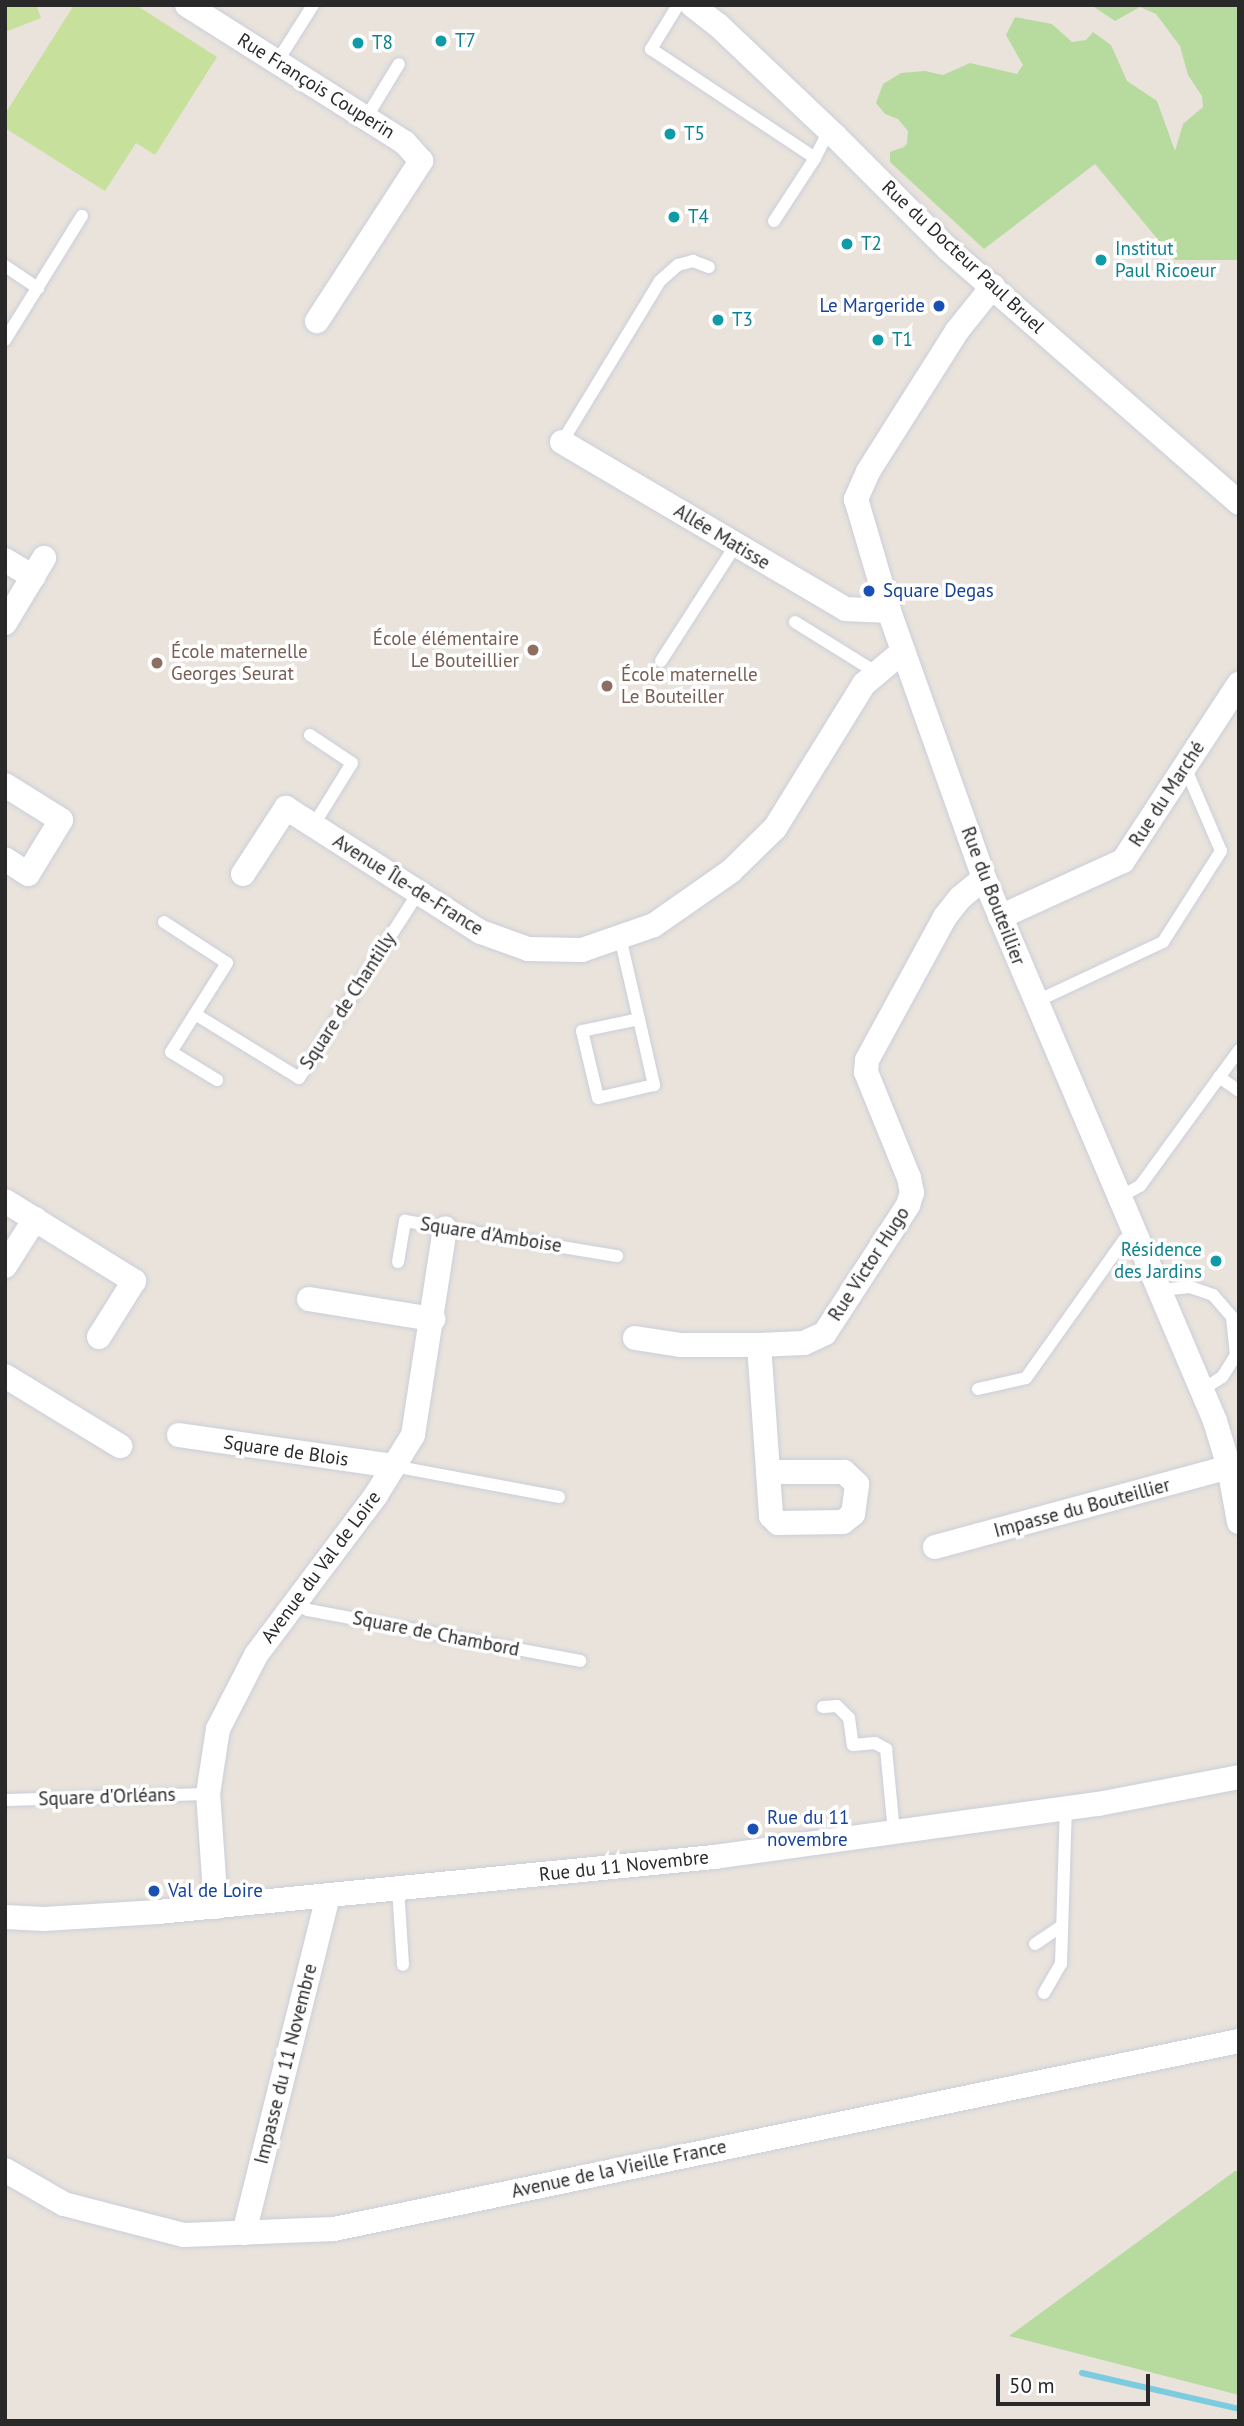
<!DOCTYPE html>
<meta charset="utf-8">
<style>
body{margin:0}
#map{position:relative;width:1244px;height:2426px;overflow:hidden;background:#e9e3dc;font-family:"PT Sans",sans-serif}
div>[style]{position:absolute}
.green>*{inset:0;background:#b7da9f}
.pitch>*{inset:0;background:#c7e09c}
.stream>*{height:6px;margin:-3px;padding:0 3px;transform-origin:3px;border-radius:3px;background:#7ccbdf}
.roads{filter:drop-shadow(0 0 2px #cbced9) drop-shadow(0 0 2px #cbced9)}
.service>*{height:12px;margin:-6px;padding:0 6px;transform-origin:6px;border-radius:6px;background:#fff}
.minor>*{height:24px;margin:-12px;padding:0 12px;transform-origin:12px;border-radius:12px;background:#fff}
.dots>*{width:19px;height:19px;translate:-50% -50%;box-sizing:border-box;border:4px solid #fff;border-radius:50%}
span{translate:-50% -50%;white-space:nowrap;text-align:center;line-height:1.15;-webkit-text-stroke:7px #fff;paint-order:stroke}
.culture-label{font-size:19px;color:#0d838f}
.left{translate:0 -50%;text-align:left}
.right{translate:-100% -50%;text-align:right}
.street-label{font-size:19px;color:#292929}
.transit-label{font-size:19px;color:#164399}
.education-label{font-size:19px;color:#785e54}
.frame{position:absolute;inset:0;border:7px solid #292929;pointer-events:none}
.scale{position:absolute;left:996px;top:2374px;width:154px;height:32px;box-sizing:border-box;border:4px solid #292929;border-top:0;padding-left:9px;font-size:21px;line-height:24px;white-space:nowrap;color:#292929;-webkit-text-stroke:5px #fff;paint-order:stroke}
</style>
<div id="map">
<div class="green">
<i style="clip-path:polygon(1091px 5px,1239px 5px,1239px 260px,1175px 260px,1095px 164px,984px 249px,890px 162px,890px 152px,904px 147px,907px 143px,908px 131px,898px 119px,885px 114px,876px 103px,883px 84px,901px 73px,925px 71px,943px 75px,970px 63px,1017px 74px,1023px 65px,1006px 35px,1015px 17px,1052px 24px,1072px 42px,1086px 40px,1093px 32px,1111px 45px,1127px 81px,1157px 101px,1175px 151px,1183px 124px,1203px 107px,1202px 96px,1188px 75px,1180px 46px,1156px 14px,1140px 7px,1115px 21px)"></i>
<i style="clip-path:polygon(1235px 2171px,1239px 2171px,1239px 2395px,1009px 2336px)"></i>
</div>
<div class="pitch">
<i style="clip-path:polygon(5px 5px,36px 5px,41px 18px,5px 32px)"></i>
<i style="clip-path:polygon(74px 5px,136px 5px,217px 57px,155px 155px,136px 143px,105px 191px,5px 128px,5px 114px)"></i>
</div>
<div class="stream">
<i style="left:1082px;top:2373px;width:161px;rotate:12.9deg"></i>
</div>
<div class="roads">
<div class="service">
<i style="left:678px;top:5px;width:52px;rotate:121.5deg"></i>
<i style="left:651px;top:49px;width:197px;rotate:33.6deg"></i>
<i style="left:277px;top:62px;width:67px;rotate:-57.7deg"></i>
<i style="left:366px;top:118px;width:63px;rotate:-58.6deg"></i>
<i style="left:774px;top:221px;width:75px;rotate:-56.9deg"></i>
<i style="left:815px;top:158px;width:31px;rotate:-63deg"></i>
<i style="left:5px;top:266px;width:40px;rotate:34deg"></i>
<i style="left:5px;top:340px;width:146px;rotate:-58.2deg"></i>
<i style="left:562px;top:442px;width:188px;rotate:-58.7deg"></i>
<i style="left:660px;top:281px;width:24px;rotate:-42deg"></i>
<i style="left:678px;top:265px;width:16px;rotate:-15deg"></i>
<i style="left:693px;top:261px;width:17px;rotate:21deg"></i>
<i style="left:795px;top:622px;width:97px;rotate:31.9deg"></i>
<i style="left:661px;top:661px;width:137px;rotate:-57.2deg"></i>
<i style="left:310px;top:735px;width:50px;rotate:33.7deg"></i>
<i style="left:352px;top:763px;width:74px;rotate:121.8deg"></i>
<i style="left:164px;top:922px;width:75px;rotate:33.1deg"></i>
<i style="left:227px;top:963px;width:105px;rotate:122.2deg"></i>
<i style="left:171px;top:1052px;width:54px;rotate:31.3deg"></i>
<i style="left:620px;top:937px;width:84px;rotate:77deg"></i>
<i style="left:639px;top:1019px;width:68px;rotate:77.2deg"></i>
<i style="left:654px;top:1085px;width:57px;rotate:166.9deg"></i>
<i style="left:598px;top:1098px;width:69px;rotate:-103.4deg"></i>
<i style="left:582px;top:1031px;width:58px;rotate:-11.9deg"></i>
<i style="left:1035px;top:1002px;width:141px;rotate:-25.1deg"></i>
<i style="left:1163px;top:942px;width:108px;rotate:-57.5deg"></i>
<i style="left:1221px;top:851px;width:91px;rotate:-113.2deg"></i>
<i style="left:195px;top:1014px;width:122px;rotate:31.6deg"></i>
<i style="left:299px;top:1078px;width:220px;rotate:-57.2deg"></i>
<i style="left:1219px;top:1077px;width:24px;rotate:35deg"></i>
<i style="left:1120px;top:1197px;width:23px;rotate:-29deg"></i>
<i style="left:1140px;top:1186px;width:168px;rotate:-53.9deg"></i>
<i style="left:398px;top:1262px;width:42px;rotate:-80.3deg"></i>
<i style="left:405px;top:1221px;width:215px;rotate:9.4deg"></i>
<i style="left:1161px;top:1290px;width:29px;rotate:-6deg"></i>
<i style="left:1190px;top:1287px;width:24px;rotate:19deg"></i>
<i style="left:1213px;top:1295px;width:29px;rotate:49deg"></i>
<i style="left:1232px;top:1317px;width:38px;rotate:84deg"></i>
<i style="left:1236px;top:1355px;width:26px;rotate:122deg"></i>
<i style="left:1222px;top:1377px;width:24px;rotate:147deg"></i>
<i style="left:978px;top:1389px;width:49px;rotate:-12.9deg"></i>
<i style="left:1026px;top:1378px;width:169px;rotate:-54.6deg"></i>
<i style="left:1124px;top:1240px;width:13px;rotate:-27deg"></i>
<i style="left:393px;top:1466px;width:169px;rotate:10.6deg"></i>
<i style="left:294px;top:1604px;width:15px;rotate:23deg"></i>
<i style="left:308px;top:1610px;width:277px;rotate:10.6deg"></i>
<i style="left:823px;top:1707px;width:14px;rotate:-4deg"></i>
<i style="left:837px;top:1706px;width:17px;rotate:45deg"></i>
<i style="left:849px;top:1718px;width:27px;rotate:82deg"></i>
<i style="left:853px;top:1745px;width:22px;rotate:-5deg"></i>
<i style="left:875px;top:1743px;width:13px;rotate:29deg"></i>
<i style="left:886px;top:1749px;width:83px;rotate:84.5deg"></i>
<i style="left:5px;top:1800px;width:203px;rotate:-1.7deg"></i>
<i style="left:398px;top:1889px;width:76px;rotate:86.2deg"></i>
<i style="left:1035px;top:1944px;width:32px;rotate:-34deg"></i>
<i style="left:1044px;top:1993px;width:34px;rotate:-60deg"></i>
<i style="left:1061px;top:1964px;width:156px;rotate:-88.2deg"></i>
</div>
<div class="minor">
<i style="left:187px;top:5px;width:258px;rotate:32.3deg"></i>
<i style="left:405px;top:143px;width:24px;rotate:48deg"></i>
<i style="left:421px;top:161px;width:191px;rotate:123deg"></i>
<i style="left:692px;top:5px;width:33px;rotate:38deg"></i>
<i style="left:718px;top:25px;width:161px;rotate:43.5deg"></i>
<i style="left:835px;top:136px;width:160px;rotate:45deg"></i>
<i style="left:948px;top:249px;width:386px;rotate:41.1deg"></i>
<i style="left:993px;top:286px;width:58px;rotate:128.7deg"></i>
<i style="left:957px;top:331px;width:167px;rotate:122.3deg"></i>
<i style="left:868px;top:472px;width:30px;rotate:114deg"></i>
<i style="left:856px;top:499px;width:117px;rotate:73.6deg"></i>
<i style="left:889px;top:611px;width:283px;rotate:70.4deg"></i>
<i style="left:984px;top:878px;width:590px;rotate:66.95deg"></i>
<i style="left:1215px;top:1421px;width:48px;rotate:73.1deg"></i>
<i style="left:1229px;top:1467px;width:56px;rotate:79.7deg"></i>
<i style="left:562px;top:442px;width:329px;rotate:30.5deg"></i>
<i style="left:846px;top:609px;width:43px;rotate:2.7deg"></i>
<i style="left:5px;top:560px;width:33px;rotate:31deg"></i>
<i style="left:5px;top:623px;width:76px;rotate:-59deg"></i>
<i style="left:5px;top:785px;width:66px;rotate:32deg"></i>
<i style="left:61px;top:820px;width:63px;rotate:121.4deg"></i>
<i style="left:28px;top:874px;width:27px;rotate:-147deg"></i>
<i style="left:243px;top:874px;width:79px;rotate:-56.9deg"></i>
<i style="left:286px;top:808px;width:231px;rotate:32.5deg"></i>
<i style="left:481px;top:932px;width:50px;rotate:19.9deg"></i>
<i style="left:528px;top:949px;width:54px;rotate:1.1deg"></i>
<i style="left:582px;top:950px;width:76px;rotate:-19.1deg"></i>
<i style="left:654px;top:925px;width:94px;rotate:-35deg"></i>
<i style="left:731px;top:871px;width:62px;rotate:-44.3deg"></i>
<i style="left:775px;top:828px;width:169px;rotate:-58.3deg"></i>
<i style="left:864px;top:684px;width:51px;rotate:-40.2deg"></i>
<i style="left:1000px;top:917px;width:135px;rotate:-24.5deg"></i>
<i style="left:1123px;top:861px;width:212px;rotate:-56.8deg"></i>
<i style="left:5px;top:1201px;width:152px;rotate:31.8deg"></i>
<i style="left:134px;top:1281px;width:66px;rotate:122deg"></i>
<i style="left:5px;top:1266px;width:56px;rotate:-57.4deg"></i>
<i style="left:309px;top:1299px;width:126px;rotate:9.2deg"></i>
<i style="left:635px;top:1338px;width:47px;rotate:8.7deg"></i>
<i style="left:681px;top:1345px;width:78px"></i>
<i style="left:759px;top:1345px;width:45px;rotate:-2.5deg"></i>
<i style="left:804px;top:1343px;width:23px;rotate:-25deg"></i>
<i style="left:825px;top:1333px;width:153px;rotate:-57deg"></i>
<i style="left:908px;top:1205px;width:13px;rotate:-72deg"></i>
<i style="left:912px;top:1193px;width:15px;rotate:-101deg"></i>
<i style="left:909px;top:1178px;width:114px;rotate:-112.1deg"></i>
<i style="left:866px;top:1072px;width:12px;rotate:-85deg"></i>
<i style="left:867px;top:1060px;width:163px;rotate:-61.4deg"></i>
<i style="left:945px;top:917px;width:24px;rotate:-52deg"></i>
<i style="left:960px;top:898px;width:31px;rotate:-40deg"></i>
<i style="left:759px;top:1345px;width:127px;rotate:85.9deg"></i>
<i style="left:768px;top:1472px;width:44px;rotate:86.1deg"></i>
<i style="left:771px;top:1516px;width:10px;rotate:45deg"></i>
<i style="left:778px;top:1523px;width:65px;rotate:-0.9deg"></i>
<i style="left:843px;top:1522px;width:13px;rotate:-39deg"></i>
<i style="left:853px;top:1514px;width:30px;rotate:-82deg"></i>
<i style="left:857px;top:1484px;width:18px;rotate:-137deg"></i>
<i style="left:844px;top:1472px;width:76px;rotate:180deg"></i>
<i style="left:5px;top:1376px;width:135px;rotate:31.3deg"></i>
<i style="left:179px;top:1435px;width:216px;rotate:8.2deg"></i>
<i style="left:935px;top:1547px;width:305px;rotate:-15.2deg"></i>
<i style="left:216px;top:1907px;width:113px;rotate:-94deg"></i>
<i style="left:208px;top:1794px;width:66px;rotate:-81.3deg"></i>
<i style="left:218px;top:1729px;width:83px;rotate:-62.8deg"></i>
<i style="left:256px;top:1655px;width:200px;rotate:-53.1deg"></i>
<i style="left:376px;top:1495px;width:70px;rotate:-58.3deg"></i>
<i style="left:413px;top:1435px;width:209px;rotate:-81.2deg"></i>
<i style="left:5px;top:1917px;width:39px;rotate:3deg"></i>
<i style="left:44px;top:1919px;width:114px;rotate:-3.5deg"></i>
<i style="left:158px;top:1912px;width:559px;rotate:-5.65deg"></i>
<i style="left:714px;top:1857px;width:388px;rotate:-7.9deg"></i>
<i style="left:1098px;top:1804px;width:144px;rotate:-10.8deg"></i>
<i style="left:5px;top:2170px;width:68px;rotate:30deg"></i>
<i style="left:64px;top:2204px;width:124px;rotate:14.5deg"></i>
<i style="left:184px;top:2235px;width:150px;rotate:-2.3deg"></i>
<i style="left:334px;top:2229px;width:924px;rotate:-11.74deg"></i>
<i style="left:244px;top:2233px;width:347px;rotate:-76deg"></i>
</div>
</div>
<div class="dots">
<i style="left:441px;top:41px;background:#0f9aa8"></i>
<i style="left:358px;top:43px;background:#0f9aa8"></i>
<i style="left:670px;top:134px;background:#0f9aa8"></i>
<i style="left:674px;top:217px;background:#0f9aa8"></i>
<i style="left:847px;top:244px;background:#0f9aa8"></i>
<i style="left:1101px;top:260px;background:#0f9aa8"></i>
<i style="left:939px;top:306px;background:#1a4fb4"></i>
<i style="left:718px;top:320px;background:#0f9aa8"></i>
<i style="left:878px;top:340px;background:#0f9aa8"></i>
<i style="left:869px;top:591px;background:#1a4fb4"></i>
<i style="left:533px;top:650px;background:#8d6e63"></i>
<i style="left:157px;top:663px;background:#8d6e63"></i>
<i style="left:607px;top:686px;background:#8d6e63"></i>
<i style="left:1216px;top:1261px;background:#0f9aa8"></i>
<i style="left:753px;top:1829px;background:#1a4fb4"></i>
<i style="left:154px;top:1891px;background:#1a4fb4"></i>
</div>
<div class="culture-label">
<span class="left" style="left:455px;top:41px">T7</span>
<span class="left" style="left:372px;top:43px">T8</span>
<span class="left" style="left:684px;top:134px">T5</span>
<span class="left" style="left:688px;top:217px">T4</span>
<span class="left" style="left:861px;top:244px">T2</span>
<span class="left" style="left:1115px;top:260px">Institut<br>Paul Ricoeur</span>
<span class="left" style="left:732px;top:320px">T3</span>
<span class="left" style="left:892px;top:340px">T1</span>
<span class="right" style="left:1202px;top:1261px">Résidence<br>des Jardins</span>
</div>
<div class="street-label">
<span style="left:316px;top:86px;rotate:32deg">Rue François Couperin</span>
<span style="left:963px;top:257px;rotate:43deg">Rue du Docteur Paul Bruel</span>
<span style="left:722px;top:537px;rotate:31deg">Allée Matisse</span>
<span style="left:1167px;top:794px;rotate:-57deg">Rue du Marché</span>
<span style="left:408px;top:885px;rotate:32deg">Avenue Île-de-France</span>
<span style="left:993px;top:896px;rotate:69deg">Rue du Bouteillier</span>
<span style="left:348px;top:1001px;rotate:-57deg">Square de Chantilly</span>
<span style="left:491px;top:1235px;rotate:9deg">Square d'Amboise</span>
<span style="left:869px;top:1264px;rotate:-57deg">Rue Victor Hugo</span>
<span style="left:286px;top:1451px;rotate:8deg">Square de Blois</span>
<span style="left:1082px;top:1508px;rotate:-15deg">Impasse du Bouteillier</span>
<span style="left:321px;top:1567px;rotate:-53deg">Avenue du Val de Loire</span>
<span style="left:436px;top:1634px;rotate:11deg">Square de Chambord</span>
<span style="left:107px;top:1797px;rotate:-2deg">Square d'Orléans</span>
<span style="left:624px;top:1866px;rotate:-6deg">Rue du 11 Novembre</span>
<span style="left:286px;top:2064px;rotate:-76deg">Impasse du 11 Novembre</span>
<span style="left:619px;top:2169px;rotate:-12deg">Avenue de la Vieille France</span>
</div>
<div class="transit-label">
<span class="right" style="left:925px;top:306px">Le Margeride</span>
<span class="left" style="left:883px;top:591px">Square Degas</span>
<span class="left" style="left:767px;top:1829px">Rue du 11<br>novembre</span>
<span class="left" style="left:168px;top:1891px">Val de Loire</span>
</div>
<div class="education-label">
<span class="right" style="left:519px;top:650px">École élémentaire<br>Le Bouteillier</span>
<span class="left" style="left:171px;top:663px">École maternelle<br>Georges Seurat</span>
<span class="left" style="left:621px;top:686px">École maternelle<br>Le Bouteiller</span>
</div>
<div class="frame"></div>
<div class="scale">50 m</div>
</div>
